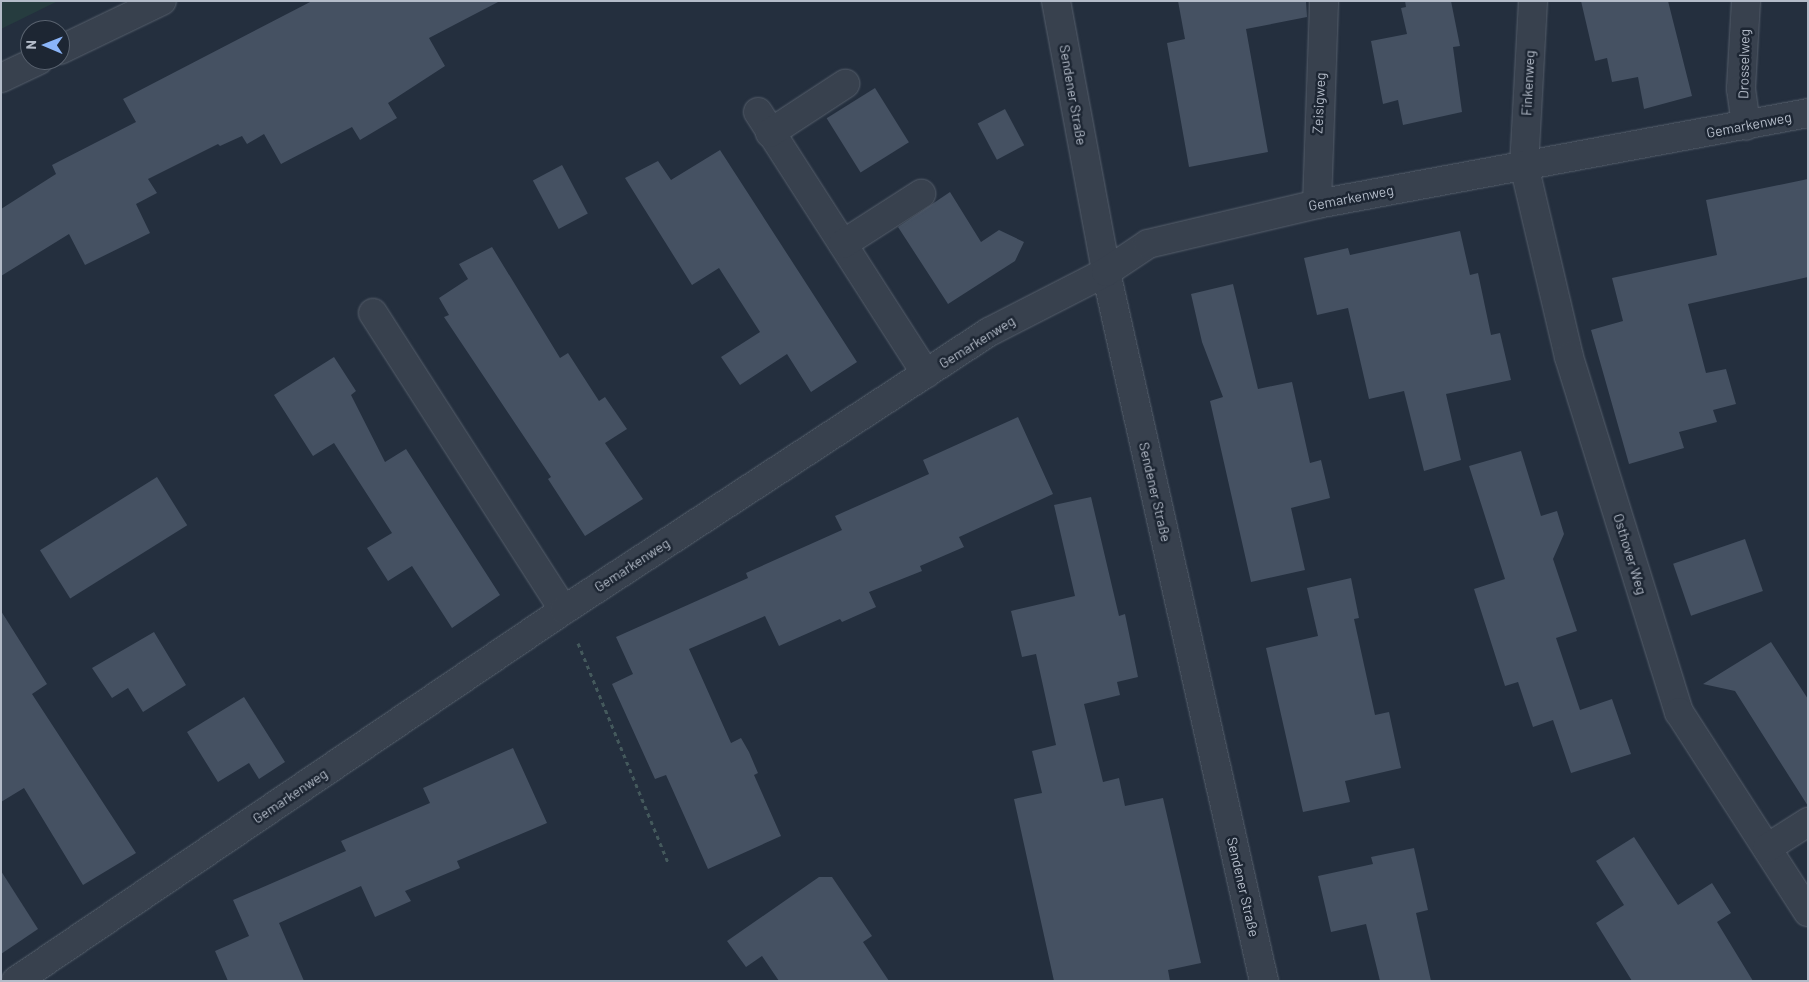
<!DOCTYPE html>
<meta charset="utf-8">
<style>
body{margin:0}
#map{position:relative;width:1809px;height:982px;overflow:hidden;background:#242f3e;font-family:Barlow,sans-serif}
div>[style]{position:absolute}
.green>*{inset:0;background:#263c3f}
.building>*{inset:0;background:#455162;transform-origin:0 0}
.path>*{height:3px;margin-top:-1.5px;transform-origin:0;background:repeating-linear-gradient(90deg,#44595c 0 4px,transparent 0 8px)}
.roads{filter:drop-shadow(0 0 1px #565f6c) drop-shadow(0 0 1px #565f6c)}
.minor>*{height:28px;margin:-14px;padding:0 14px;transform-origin:14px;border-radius:14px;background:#38414e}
span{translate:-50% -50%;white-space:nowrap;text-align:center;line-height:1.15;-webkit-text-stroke:5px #1d2633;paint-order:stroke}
.street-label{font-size:14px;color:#b4bcc9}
.frame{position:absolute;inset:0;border:2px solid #b4bcc9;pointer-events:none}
.north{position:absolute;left:20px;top:20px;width:50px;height:50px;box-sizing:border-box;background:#1d2633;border:1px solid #59626f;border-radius:50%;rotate:271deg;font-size:14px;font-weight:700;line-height:20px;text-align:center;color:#b4bcc9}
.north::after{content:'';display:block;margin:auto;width:18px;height:22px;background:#8ab4f8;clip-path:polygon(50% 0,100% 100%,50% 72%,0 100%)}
</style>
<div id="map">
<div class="green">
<i style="clip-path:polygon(1px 1px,58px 1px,1px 29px)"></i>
</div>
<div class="building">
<i style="clip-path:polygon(312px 1px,500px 1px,429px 38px,445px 66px,388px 103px,397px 118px,360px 140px,352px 127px,281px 164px,264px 134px,247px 144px,242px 136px,220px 146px,218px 144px,148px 179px,157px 193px,136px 204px,150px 233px,85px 265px,69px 234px,1px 276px,1px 209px,56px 174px,52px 165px,136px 122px,123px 99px)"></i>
<i style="clip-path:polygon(1178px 1px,1306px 1px,1307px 17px,1246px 29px,1268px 152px,1189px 167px,1167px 43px,1185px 39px)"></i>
<i style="clip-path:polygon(1405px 1px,1451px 1px,1460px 46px,1453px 47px,1462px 112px,1403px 125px,1398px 100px,1383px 104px,1371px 41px,1407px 34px,1401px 8px,1406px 7px)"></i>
<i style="clip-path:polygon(1581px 1px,1668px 1px,1692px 96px,1644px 109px,1638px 77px,1612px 82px,1607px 58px,1595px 61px)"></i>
<i style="left:875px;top:88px;width:64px;height:57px;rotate:58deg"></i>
<i style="left:1005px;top:109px;width:41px;height:31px;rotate:62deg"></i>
<i style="clip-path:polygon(720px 150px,857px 362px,811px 392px,787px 354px,740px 385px,721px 357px,760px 332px,719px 268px,692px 285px,625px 178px,658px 161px,671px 180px)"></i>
<i style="left:562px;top:165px;width:55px;height:33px;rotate:62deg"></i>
<i style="clip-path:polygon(1808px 179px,1808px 277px,1688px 304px,1706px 373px,1726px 369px,1736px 404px,1713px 410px,1717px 422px,1679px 432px,1684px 448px,1629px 464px,1591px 330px,1623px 321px,1612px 278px,1717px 255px,1706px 200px)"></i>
<i style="clip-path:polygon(950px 192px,981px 242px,999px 230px,1024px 242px,1015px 261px,948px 304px,898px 227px)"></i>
<i style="clip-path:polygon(1460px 231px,1470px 275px,1478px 273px,1491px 335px,1500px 333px,1511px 380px,1446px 394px,1461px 460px,1424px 471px,1404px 391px,1369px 399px,1348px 308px,1317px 315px,1304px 258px,1348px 248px,1350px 255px)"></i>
<i style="clip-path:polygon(492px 247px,560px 358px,568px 353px,599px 401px,605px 397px,627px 429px,605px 443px,643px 499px,585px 536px,548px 479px,551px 477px,444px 317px,449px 315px,439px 298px,468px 279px,459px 264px)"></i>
<i style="clip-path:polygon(1233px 284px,1258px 389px,1292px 382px,1310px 463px,1321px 460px,1330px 498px,1291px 508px,1305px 570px,1251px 582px,1210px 401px,1223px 397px,1202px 342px,1191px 294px)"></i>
<i style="clip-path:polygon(334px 357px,356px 391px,351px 395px,385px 462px,406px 449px,500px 595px,452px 628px,412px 566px,388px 581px,367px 548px,392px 533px,334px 443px,313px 456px,274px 395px)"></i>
<i style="clip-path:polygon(1018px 417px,1053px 494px,959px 537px,964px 547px,920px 566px,922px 571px,869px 592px,876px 607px,842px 622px,840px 619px,779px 646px,765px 616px,689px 649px,731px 743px,741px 738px,749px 752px,758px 773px,754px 775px,781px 836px,708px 869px,666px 775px,655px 779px,612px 684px,633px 674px,616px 637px,748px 578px,746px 573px,842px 530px,835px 516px,929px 474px,923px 460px)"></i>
<i style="clip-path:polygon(1521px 451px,1541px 516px,1557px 511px,1564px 534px,1553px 559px,1577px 631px,1556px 638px,1580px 710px,1612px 699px,1631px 754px,1571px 773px,1553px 720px,1533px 727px,1518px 682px,1505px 686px,1474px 589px,1505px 579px,1469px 466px)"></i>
<i style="left:157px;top:477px;width:57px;height:138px;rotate:58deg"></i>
<i style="clip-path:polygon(1091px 497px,1119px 616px,1125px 614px,1138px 677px,1117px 682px,1120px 695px,1084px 704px,1103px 782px,1119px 778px,1125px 806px,1163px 798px,1201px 963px,1168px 970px,1170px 981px,1054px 981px,1014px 799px,1042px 793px,1032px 751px,1056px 745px,1036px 654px,1022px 657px,1011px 611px,1075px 596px,1054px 505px)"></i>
<i style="left:1745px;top:539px;width:55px;height:76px;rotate:71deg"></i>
<i style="clip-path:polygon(1351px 578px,1359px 618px,1354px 619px,1375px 715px,1389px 712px,1401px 768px,1345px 781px,1350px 802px,1303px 812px,1266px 648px,1318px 636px,1307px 588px)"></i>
<i style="clip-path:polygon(1px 611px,47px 684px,32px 694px,136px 853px,83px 885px,24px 788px,1px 802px)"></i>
<i style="clip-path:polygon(154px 632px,186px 685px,143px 712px,128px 688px,112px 698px,92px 668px)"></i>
<i style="clip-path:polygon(1771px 642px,1808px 699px,1808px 806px,1735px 691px,1703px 684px)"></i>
<i style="clip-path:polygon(244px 697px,285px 762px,259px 779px,249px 763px,218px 782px,187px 732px)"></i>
<i style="clip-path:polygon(513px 748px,547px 823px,457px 861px,460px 868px,405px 891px,411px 901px,375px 917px,361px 886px,279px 923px,304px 981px,228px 981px,215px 951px,249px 936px,233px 900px,346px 851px,341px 841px,430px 803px,423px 788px)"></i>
<i style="clip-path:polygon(1634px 837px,1678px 905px,1712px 883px,1731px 913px,1717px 922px,1753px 981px,1632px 981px,1596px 923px,1624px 905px,1596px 861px)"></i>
<i style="clip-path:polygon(1414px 848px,1428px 910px,1416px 913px,1431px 981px,1380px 981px,1366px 924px,1331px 932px,1318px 876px,1373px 864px,1371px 857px)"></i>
<i style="clip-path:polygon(1px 871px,38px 929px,1px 954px)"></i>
<i style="clip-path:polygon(819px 877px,832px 877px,872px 936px,863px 942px,889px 981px,779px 981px,762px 956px,746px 967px,727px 941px)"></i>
</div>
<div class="path">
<i style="left:578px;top:643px;width:237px;rotate:67.7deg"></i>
</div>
<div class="roads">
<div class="minor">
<i style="left:1056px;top:1px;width:276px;rotate:79.5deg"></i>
<i style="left:1106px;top:272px;width:726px;rotate:77.44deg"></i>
<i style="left:1533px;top:1px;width:164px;rotate:93.1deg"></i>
<i style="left:1524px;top:165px;width:197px;rotate:76.8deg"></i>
<i style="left:1569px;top:357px;width:372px;rotate:72.8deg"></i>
<i style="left:1679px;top:712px;width:238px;rotate:57.2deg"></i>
<i style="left:1746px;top:1px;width:88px;rotate:93.3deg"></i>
<i style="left:1741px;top:89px;width:37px;rotate:82deg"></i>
<i style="left:60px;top:50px;width:113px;rotate:-25.7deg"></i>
<i style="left:1px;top:78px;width:42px;rotate:-25.3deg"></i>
<i style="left:758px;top:112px;width:311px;rotate:57.3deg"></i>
<i style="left:770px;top:133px;width:90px;rotate:-33.2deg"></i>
<i style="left:1317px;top:204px;width:203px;rotate:-88deg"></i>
<i style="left:843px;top:244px;width:93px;rotate:-32.7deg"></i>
<i style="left:373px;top:313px;width:353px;rotate:57.3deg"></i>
<i style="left:1767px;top:848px;width:49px;rotate:-32.4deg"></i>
<i style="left:16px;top:981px;width:662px;rotate:-34.1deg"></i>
<i style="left:564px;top:610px;width:508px;rotate:-33.19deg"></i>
<i style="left:989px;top:332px;width:131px;rotate:-27.1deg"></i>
<i style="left:1106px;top:272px;width:50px;rotate:-33.7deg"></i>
<i style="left:1148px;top:244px;width:174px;rotate:-13.3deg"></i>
<i style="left:1317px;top:204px;width:499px;rotate:-10.5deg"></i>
</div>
</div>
<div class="street-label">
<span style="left:1744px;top:64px;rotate:-89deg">Drosselweg</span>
<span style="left:1528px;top:83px;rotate:-87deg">Finkenweg</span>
<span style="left:1073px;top:95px;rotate:80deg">Sendener Straße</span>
<span style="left:1319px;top:103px;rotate:-87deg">Zeisigweg</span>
<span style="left:1749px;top:125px;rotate:-11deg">Gemarkenweg</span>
<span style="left:1351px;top:198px;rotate:-11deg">Gemarkenweg</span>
<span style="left:977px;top:342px;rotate:-32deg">Gemarkenweg</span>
<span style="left:1155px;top:492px;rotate:77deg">Sendener Straße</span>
<span style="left:1630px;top:554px;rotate:73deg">Osthover Weg</span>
<span style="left:632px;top:565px;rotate:-33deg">Gemarkenweg</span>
<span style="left:290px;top:796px;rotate:-34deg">Gemarkenweg</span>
<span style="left:1243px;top:887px;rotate:77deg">Sendener Straße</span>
</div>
<div class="frame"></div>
<div class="north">N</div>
</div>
